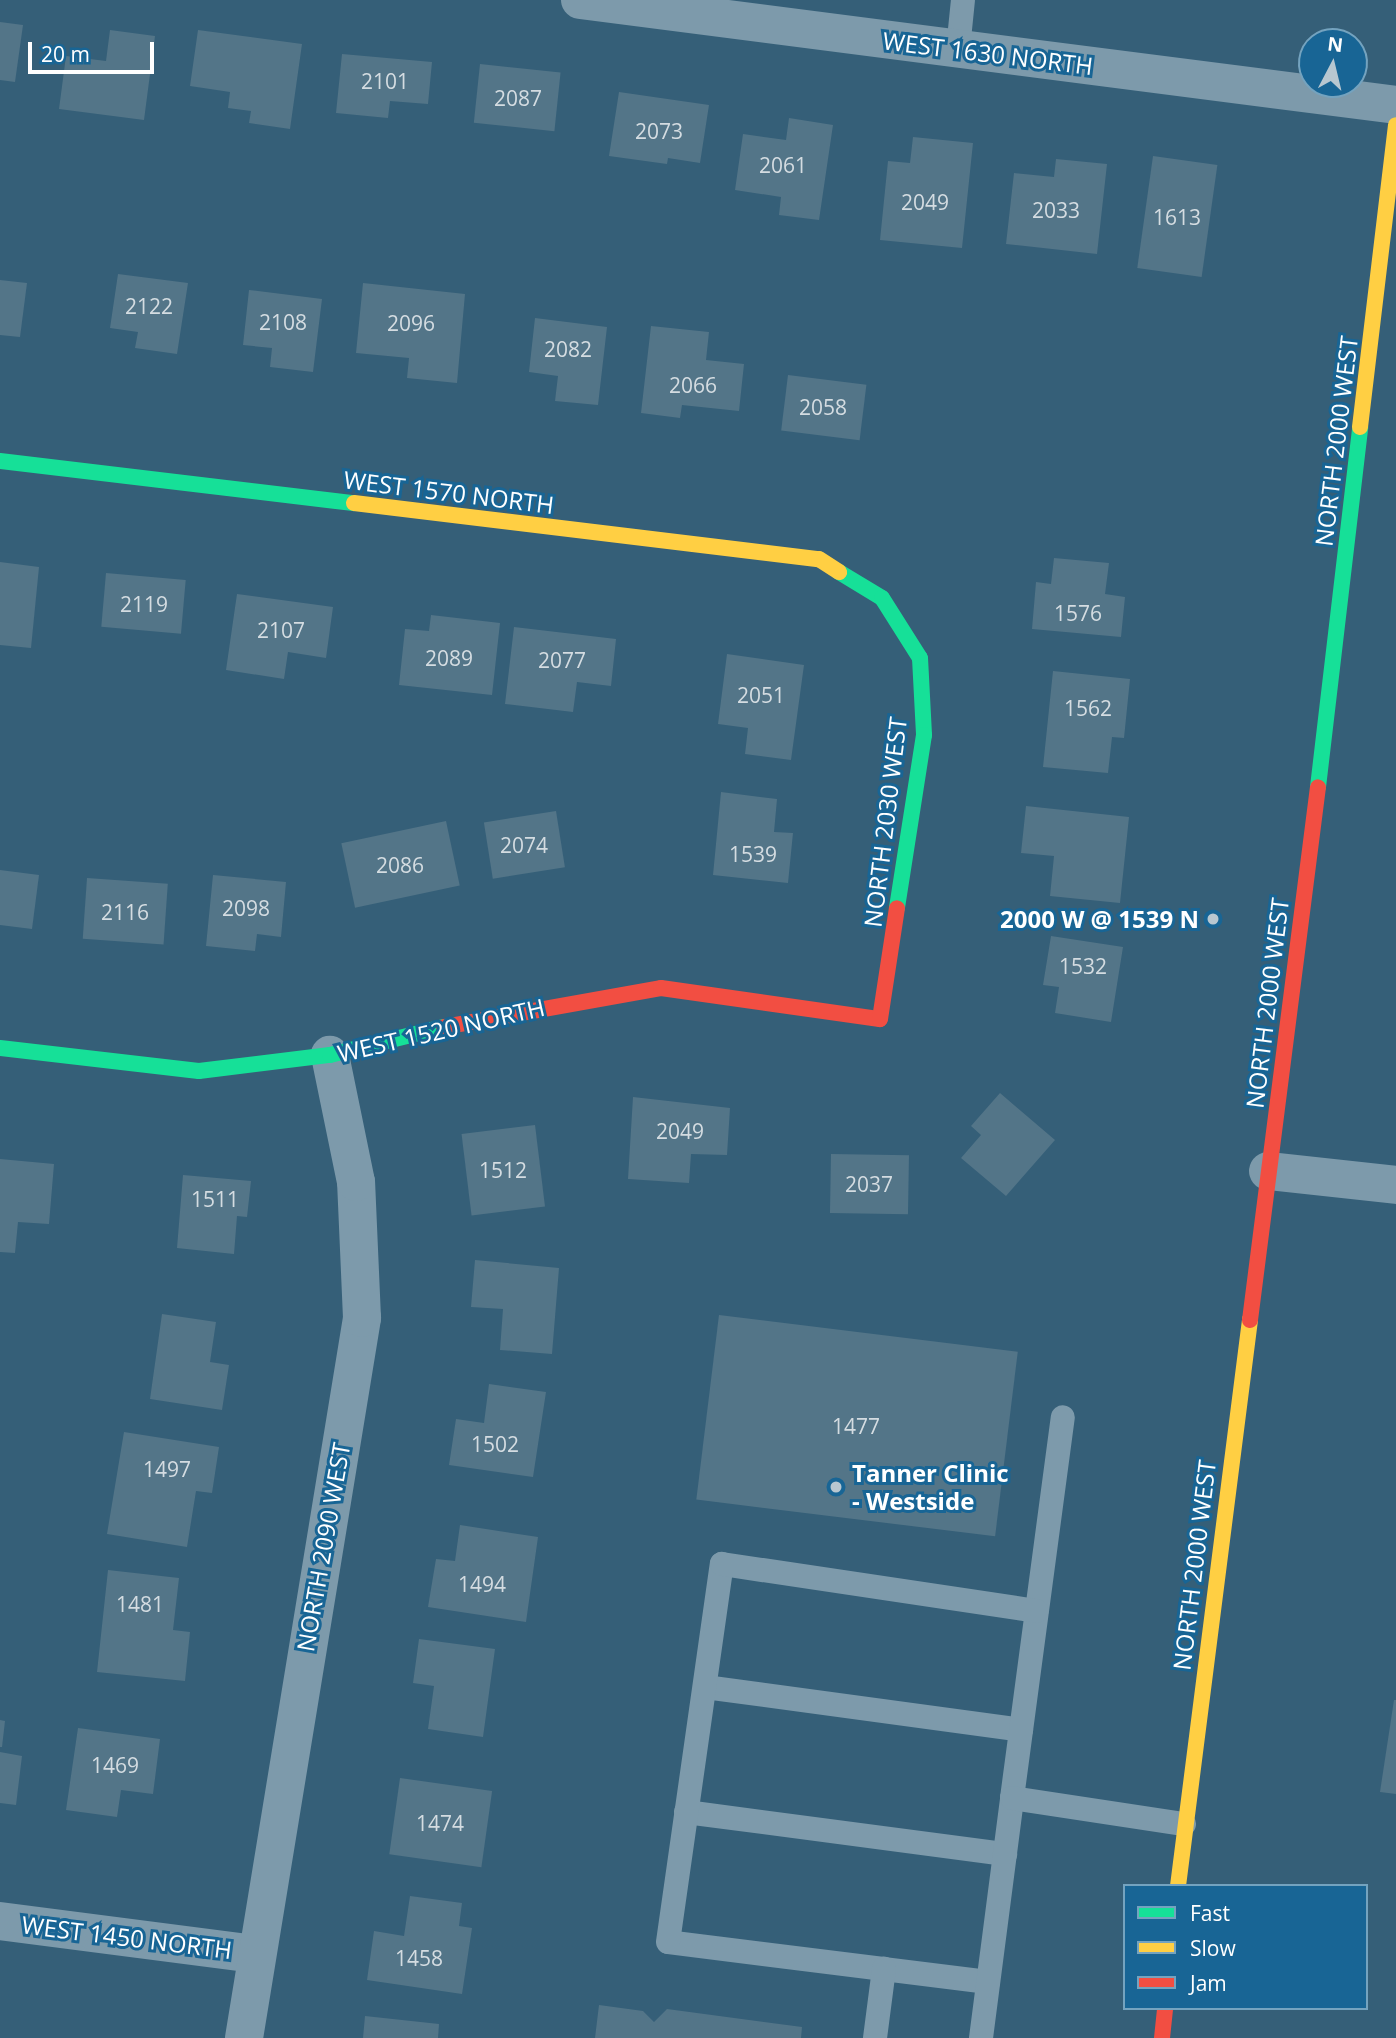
<!DOCTYPE html>
<style>
body{margin:0}
#map{position:relative;width:1396px;height:2038px;overflow:hidden;background:#355f78;font-family:"Open Sans",sans-serif}
div>[style]{position:absolute}
.building>*{inset:0;background:#537588;transform-origin:0 0}
.lane>*{height:24px;margin:-12px;padding:0 12px;transform-origin:12px;border-radius:12px;background:#7d9aab}
.street>*{height:38px;margin:-19px;padding:0 19px;transform-origin:19px;border-radius:19px;background:#7d9aab}
.fast>*{height:16px;margin:-8px;padding:0 8px;transform-origin:8px;border-radius:8px;background:#16e098}
.slow>*{height:16px;margin:-8px;padding:0 8px;transform-origin:8px;border-radius:8px;background:#ffcf43}
.jam>*{height:16px;margin:-8px;padding:0 8px;transform-origin:8px;border-radius:8px;background:#f24e42}
.dots>*{width:19px;height:19px;translate:-50% -50%;box-sizing:border-box;border:4px solid #186595;border-radius:50%}
span{translate:-50% -50%;white-space:nowrap;text-align:center;line-height:1.15;-webkit-text-stroke:6px #186595;paint-order:stroke}
.number-label{font-size:21px;color:#d4dce1}
.number-label span{-webkit-text-stroke-width:0}
.street-label{font-size:24px;color:#fff}
.poi-label{font-size:24px;color:#fff;font-weight:700}
.right{translate:-100% -50%;text-align:right}
.left{translate:0 -50%;text-align:left}
.legend{position:absolute;left:1123px;top:1884px;width:245px;height:126px;box-sizing:border-box;background:#186595;border:2px solid #74a3bf;margin:0;padding:9px 12px;list-style:none;font-size:21px;color:#fff}
.legend li{display:flex;align-items:center;gap:14px;height:35px}
.legend b{width:35px;border:2px solid #74a3bf}
.north{position:absolute;left:1298px;top:28px;width:70px;height:70px;box-sizing:border-box;background:#186595;border:2px solid #74a3bf;border-radius:50%;rotate:7deg;font-size:19px;font-weight:700;line-height:28px;text-align:center;color:#fff}
.north::after{content:'';display:block;margin:auto;width:24px;height:32px;background:#b8c7d0;clip-path:polygon(50% 0,100% 100%,50% 72%,0 100%)}
.scale{position:absolute;left:28px;top:42px;width:126px;height:32px;box-sizing:border-box;border:4px solid #fff;border-top:0;padding-left:9px;font-size:21px;line-height:24px;white-space:nowrap;color:#fff;-webkit-text-stroke:5px #186595;paint-order:stroke}
</style>
<div id="map">
<div class="building">
<i style="clip-path:polygon(0 22px,23px 25px,15px 82px,0 80px)"></i>
<i style="clip-path:polygon(110px 30px,155px 36px,144px 120px,59px 109px,66px 56px,106px 61px)"></i>
<i style="clip-path:polygon(198px 30px,302px 44px,290px 129px,249px 123px,251px 111px,228px 108px,230px 92px,190px 86px)"></i>
<i style="clip-path:polygon(342px 54px,432px 62px,428px 104px,390px 101px,388px 118px,336px 113px)"></i>
<i style="left:480px;top:64px;width:81px;height:59px;rotate:6deg"></i>
<i style="clip-path:polygon(619px 92px,709px 105px,700px 163px,668px 158px,667px 164px,609px 156px)"></i>
<i style="clip-path:polygon(789px 118px,833px 125px,819px 220px,779px 215px,781px 197px,735px 190px,743px 134px,786px 140px)"></i>
<i style="clip-path:polygon(913px 137px,973px 143px,962px 248px,880px 240px,888px 161px,910px 163px)"></i>
<i style="left:1153px;top:156px;width:65px;height:113px;rotate:8deg"></i>
<i style="clip-path:polygon(1056px 159px,1107px 164px,1097px 254px,1006px 244px,1014px 173px,1054px 177px)"></i>
<i style="clip-path:polygon(118px 274px,188px 283px,177px 354px,135px 348px,138px 332px,110px 328px)"></i>
<i style="clip-path:polygon(0 280px,27px 283px,20px 337px,0 335px)"></i>
<i style="clip-path:polygon(363px 283px,465px 294px,457px 383px,407px 378px,409px 358px,356px 353px)"></i>
<i style="clip-path:polygon(249px 290px,322px 299px,313px 372px,270px 367px,272px 348px,243px 345px)"></i>
<i style="clip-path:polygon(535px 318px,607px 327px,598px 405px,555px 401px,558px 376px,529px 372px)"></i>
<i style="clip-path:polygon(651px 326px,709px 332px,706px 360px,744px 364px,739px 411px,682px 405px,680px 418px,641px 413px)"></i>
<i style="left:788px;top:375px;width:79px;height:56px;rotate:7deg"></i>
<i style="clip-path:polygon(1054px 558px,1109px 563px,1105px 594px,1125px 597px,1121px 637px,1032px 629px,1036px 582px,1051px 584px)"></i>
<i style="clip-path:polygon(0 562px,39px 567px,31px 648px,0 645px)"></i>
<i style="left:106px;top:573px;width:80px;height:54px;rotate:5deg"></i>
<i style="clip-path:polygon(237px 594px,333px 607px,326px 658px,288px 652px,284px 679px,226px 670px)"></i>
<i style="clip-path:polygon(431px 615px,500px 623px,492px 695px,399px 685px,405px 629px,429px 631px)"></i>
<i style="clip-path:polygon(514px 627px,616px 639px,611px 686px,577px 682px,573px 712px,505px 704px)"></i>
<i style="clip-path:polygon(727px 654px,804px 665px,791px 760px,745px 754px,748px 728px,718px 724px)"></i>
<i style="clip-path:polygon(1053px 671px,1130px 679px,1124px 738px,1112px 737px,1108px 773px,1043px 767px)"></i>
<i style="clip-path:polygon(721px 792px,777px 799px,774px 832px,793px 833px,788px 883px,713px 875px)"></i>
<i style="clip-path:polygon(1026px 806px,1129px 817px,1120px 903px,1050px 896px,1054px 856px,1021px 853px)"></i>
<i style="left:556px;top:811px;width:57px;height:73px;rotate:81deg"></i>
<i style="left:446px;top:821px;width:66px;height:107px;rotate:78deg"></i>
<i style="clip-path:polygon(0 870px,39px 875px,32px 929px,0 925px)"></i>
<i style="clip-path:polygon(213px 875px,286px 882px,281px 937px,257px 934px,255px 951px,206px 946px)"></i>
<i style="left:87px;top:878px;width:81px;height:61px;rotate:4deg"></i>
<i style="clip-path:polygon(1051px 936px,1123px 947px,1111px 1022px,1055px 1013px,1059px 987px,1043px 985px)"></i>
<i style="clip-path:polygon(1000px 1093px,1055px 1140px,1006px 1196px,961px 1158px,981px 1135px,971px 1126px)"></i>
<i style="clip-path:polygon(633px 1097px,730px 1108px,727px 1155px,691px 1154px,689px 1183px,628px 1179px)"></i>
<i style="left:535px;top:1125px;width:82px;height:74px;rotate:83deg"></i>
<i style="left:831px;top:1154px;width:78px;height:59px;rotate:1deg"></i>
<i style="clip-path:polygon(0 1159px,54px 1164px,49px 1224px,18px 1222px,15px 1253px,0 1252px)"></i>
<i style="clip-path:polygon(183px 1175px,251px 1181px,247px 1217px,237px 1216px,234px 1254px,177px 1248px)"></i>
<i style="clip-path:polygon(475px 1260px,559px 1268px,552px 1354px,500px 1350px,503px 1309px,471px 1307px)"></i>
<i style="clip-path:polygon(162px 1314px,216px 1322px,210px 1362px,229px 1365px,222px 1410px,150px 1399px)"></i>
<i style="left:719px;top:1315px;width:301px;height:186px;rotate:7deg"></i>
<i style="clip-path:polygon(489px 1384px,546px 1392px,533px 1477px,449px 1465px,456px 1419px,484px 1423px)"></i>
<i style="clip-path:polygon(124px 1432px,219px 1447px,212px 1493px,196px 1491px,187px 1547px,107px 1534px)"></i>
<i style="clip-path:polygon(460px 1525px,538px 1537px,526px 1622px,428px 1607px,436px 1559px,455px 1561px)"></i>
<i style="clip-path:polygon(108px 1570px,179px 1578px,173px 1630px,190px 1632px,185px 1681px,97px 1672px)"></i>
<i style="clip-path:polygon(419px 1639px,495px 1649px,483px 1737px,428px 1729px,434px 1686px,413px 1683px)"></i>
<i style="clip-path:polygon(1394px 1700px,1396px 1700px,1396px 1794px,1380px 1792px)"></i>
<i style="clip-path:polygon(0 1720px,5px 1721px,2px 1747px,0 1747px)"></i>
<i style="clip-path:polygon(78px 1728px,160px 1739px,153px 1794px,121px 1790px,117px 1817px,66px 1810px)"></i>
<i style="clip-path:polygon(0 1752px,22px 1756px,16px 1805px,0 1803px)"></i>
<i style="left:400px;top:1778px;width:93px;height:77px;rotate:8deg"></i>
<i style="clip-path:polygon(410px 1896px,462px 1903px,459px 1926px,472px 1928px,462px 1994px,367px 1980px,374px 1931px,404px 1936px)"></i>
<i style="clip-path:polygon(599px 2005px,643px 2011px,654px 2022px,667px 2009px,802px 2027px,801px 2038px,595px 2038px)"></i>
<i style="clip-path:polygon(365px 2016px,439px 2024px,438px 2038px,363px 2038px)"></i>
</div>
<div class="lane">
<i style="left:958px;top:49px;width:49px;rotate:-84.2deg"></i>
<i style="left:705px;top:1687px;width:319px;rotate:7.7deg"></i>
<i style="left:1012px;top:1798px;width:384px;rotate:-82.4deg"></i>
<i style="left:686px;top:1812px;width:322px;rotate:7.5deg"></i>
<i style="left:988px;top:1982px;width:322px;rotate:-172.9deg"></i>
<i style="left:668px;top:1942px;width:382px;rotate:-81.9deg"></i>
<i style="left:722px;top:1564px;width:318px;rotate:8.5deg"></i>
<i style="left:875px;top:2038px;width:70px;rotate:-82.6deg"></i>
<i style="left:981px;top:2038px;width:242px;rotate:-82.6deg"></i>
<i style="left:1012px;top:1798px;width:174px;rotate:8.6deg"></i>
</div>
<div class="street">
<i style="left:580px;top:0;width:823px;rotate:7.33deg"></i>
<i style="left:1268px;top:1171px;width:129px;rotate:6.2deg"></i>
<i style="left:0;top:1921px;width:256px;rotate:7.4deg"></i>
<i style="left:244px;top:2038px;width:730px;rotate:-80.69deg"></i>
<i style="left:362px;top:1318px;width:136px;rotate:-92.5deg"></i>
<i style="left:356px;top:1182px;width:130px;rotate:-101.6deg"></i>
</div>
<div class="fast">
<i style="left:0;top:461px;width:356px;rotate:6.8deg"></i>
<i style="left:839px;top:572px;width:50px;rotate:31.2deg"></i>
<i style="left:882px;top:598px;width:71px;rotate:57.7deg"></i>
<i style="left:920px;top:658px;width:77px;rotate:87deg"></i>
<i style="left:924px;top:735px;width:175px;rotate:98.9deg"></i>
<i style="left:1318px;top:787px;width:362px;rotate:-83.3deg"></i>
<i style="left:0;top:1048px;width:200px;rotate:6.6deg"></i>
<i style="left:199px;top:1071px;width:132px;rotate:-7deg"></i>
<i style="left:330px;top:1055px;width:117px;rotate:-13.8deg"></i>
</div>
<div class="slow">
<i style="left:1360px;top:427px;width:304px;rotate:-83.2deg"></i>
<i style="left:354px;top:503px;width:468px;rotate:6.9deg"></i>
<i style="left:819px;top:559px;width:24px;rotate:33deg"></i>
<i style="left:1178px;top:1886px;width:571px;rotate:-82.75deg"></i>
</div>
<div class="jam">
<i style="left:444px;top:1027px;width:220px;rotate:-10.2deg"></i>
<i style="left:661px;top:988px;width:221px;rotate:8.1deg"></i>
<i style="left:880px;top:1019px;width:112px;rotate:-81.3deg"></i>
<i style="left:1250px;top:1320px;width:537px;rotate:-82.73deg"></i>
<i style="left:1162px;top:2038px;width:30px;rotate:-84deg"></i>
</div>
<div class="dots">
<i style="left:1213px;top:919px;background:#b8c7d0"></i>
<i style="left:836px;top:1487px;background:#b8c7d0"></i>
</div>
<div class="number-label">
<span style="left:385px;top:81px">2101</span>
<span style="left:518px;top:98px">2087</span>
<span style="left:659px;top:131px">2073</span>
<span style="left:783px;top:165px">2061</span>
<span style="left:925px;top:202px">2049</span>
<span style="left:1056px;top:210px">2033</span>
<span style="left:1177px;top:217px">1613</span>
<span style="left:149px;top:306px">2122</span>
<span style="left:283px;top:322px">2108</span>
<span style="left:411px;top:323px">2096</span>
<span style="left:568px;top:349px">2082</span>
<span style="left:693px;top:385px">2066</span>
<span style="left:823px;top:407px">2058</span>
<span style="left:144px;top:604px">2119</span>
<span style="left:1078px;top:613px">1576</span>
<span style="left:281px;top:630px">2107</span>
<span style="left:449px;top:658px">2089</span>
<span style="left:562px;top:660px">2077</span>
<span style="left:761px;top:695px">2051</span>
<span style="left:1088px;top:708px">1562</span>
<span style="left:524px;top:845px">2074</span>
<span style="left:753px;top:854px">1539</span>
<span style="left:400px;top:865px">2086</span>
<span style="left:246px;top:908px">2098</span>
<span style="left:125px;top:912px">2116</span>
<span style="left:1083px;top:966px">1532</span>
<span style="left:680px;top:1131px">2049</span>
<span style="left:503px;top:1170px">1512</span>
<span style="left:869px;top:1184px">2037</span>
<span style="left:215px;top:1199px">1511</span>
<span style="left:856px;top:1426px">1477</span>
<span style="left:495px;top:1444px">1502</span>
<span style="left:167px;top:1469px">1497</span>
<span style="left:482px;top:1584px">1494</span>
<span style="left:140px;top:1604px">1481</span>
<span style="left:115px;top:1765px">1469</span>
<span style="left:440px;top:1823px">1474</span>
<span style="left:419px;top:1958px">1458</span>
</div>
<div class="street-label">
<span style="left:988px;top:53px;rotate:7deg">WEST 1630 NORTH</span>
<span style="left:1336px;top:441px;rotate:-83deg">NORTH 2000 WEST</span>
<span style="left:449px;top:492px;rotate:7deg">WEST 1570 NORTH</span>
<span style="left:885px;top:822px;rotate:-83deg">NORTH 2030 WEST</span>
<span style="left:1267px;top:1003px;rotate:-83deg">NORTH 2000 WEST</span>
<span style="left:441px;top:1030px;rotate:-13deg">WEST 1520 NORTH</span>
<span style="left:323px;top:1547px;rotate:-80deg">NORTH 2090 WEST</span>
<span style="left:1194px;top:1565px;rotate:-83deg">NORTH 2000 WEST</span>
<span style="left:127px;top:1937px;rotate:7deg">WEST 1450 NORTH</span>
</div>
<div class="poi-label">
<span class="right" style="left:1199px;top:919px">2000 W @ 1539 N</span>
<span class="left" style="left:852px;top:1487px">Tanner Clinic<br>- Westside</span>
</div>
<ul class="legend">
<li><b style="height:9px;background:#16e098"></b>Fast</li>
<li><b style="height:9px;background:#ffcf43"></b>Slow</li>
<li><b style="height:9px;background:#f24e42"></b>Jam</li>
</ul>
<div class="north">N</div>
<div class="scale">20 m</div>
</div>
